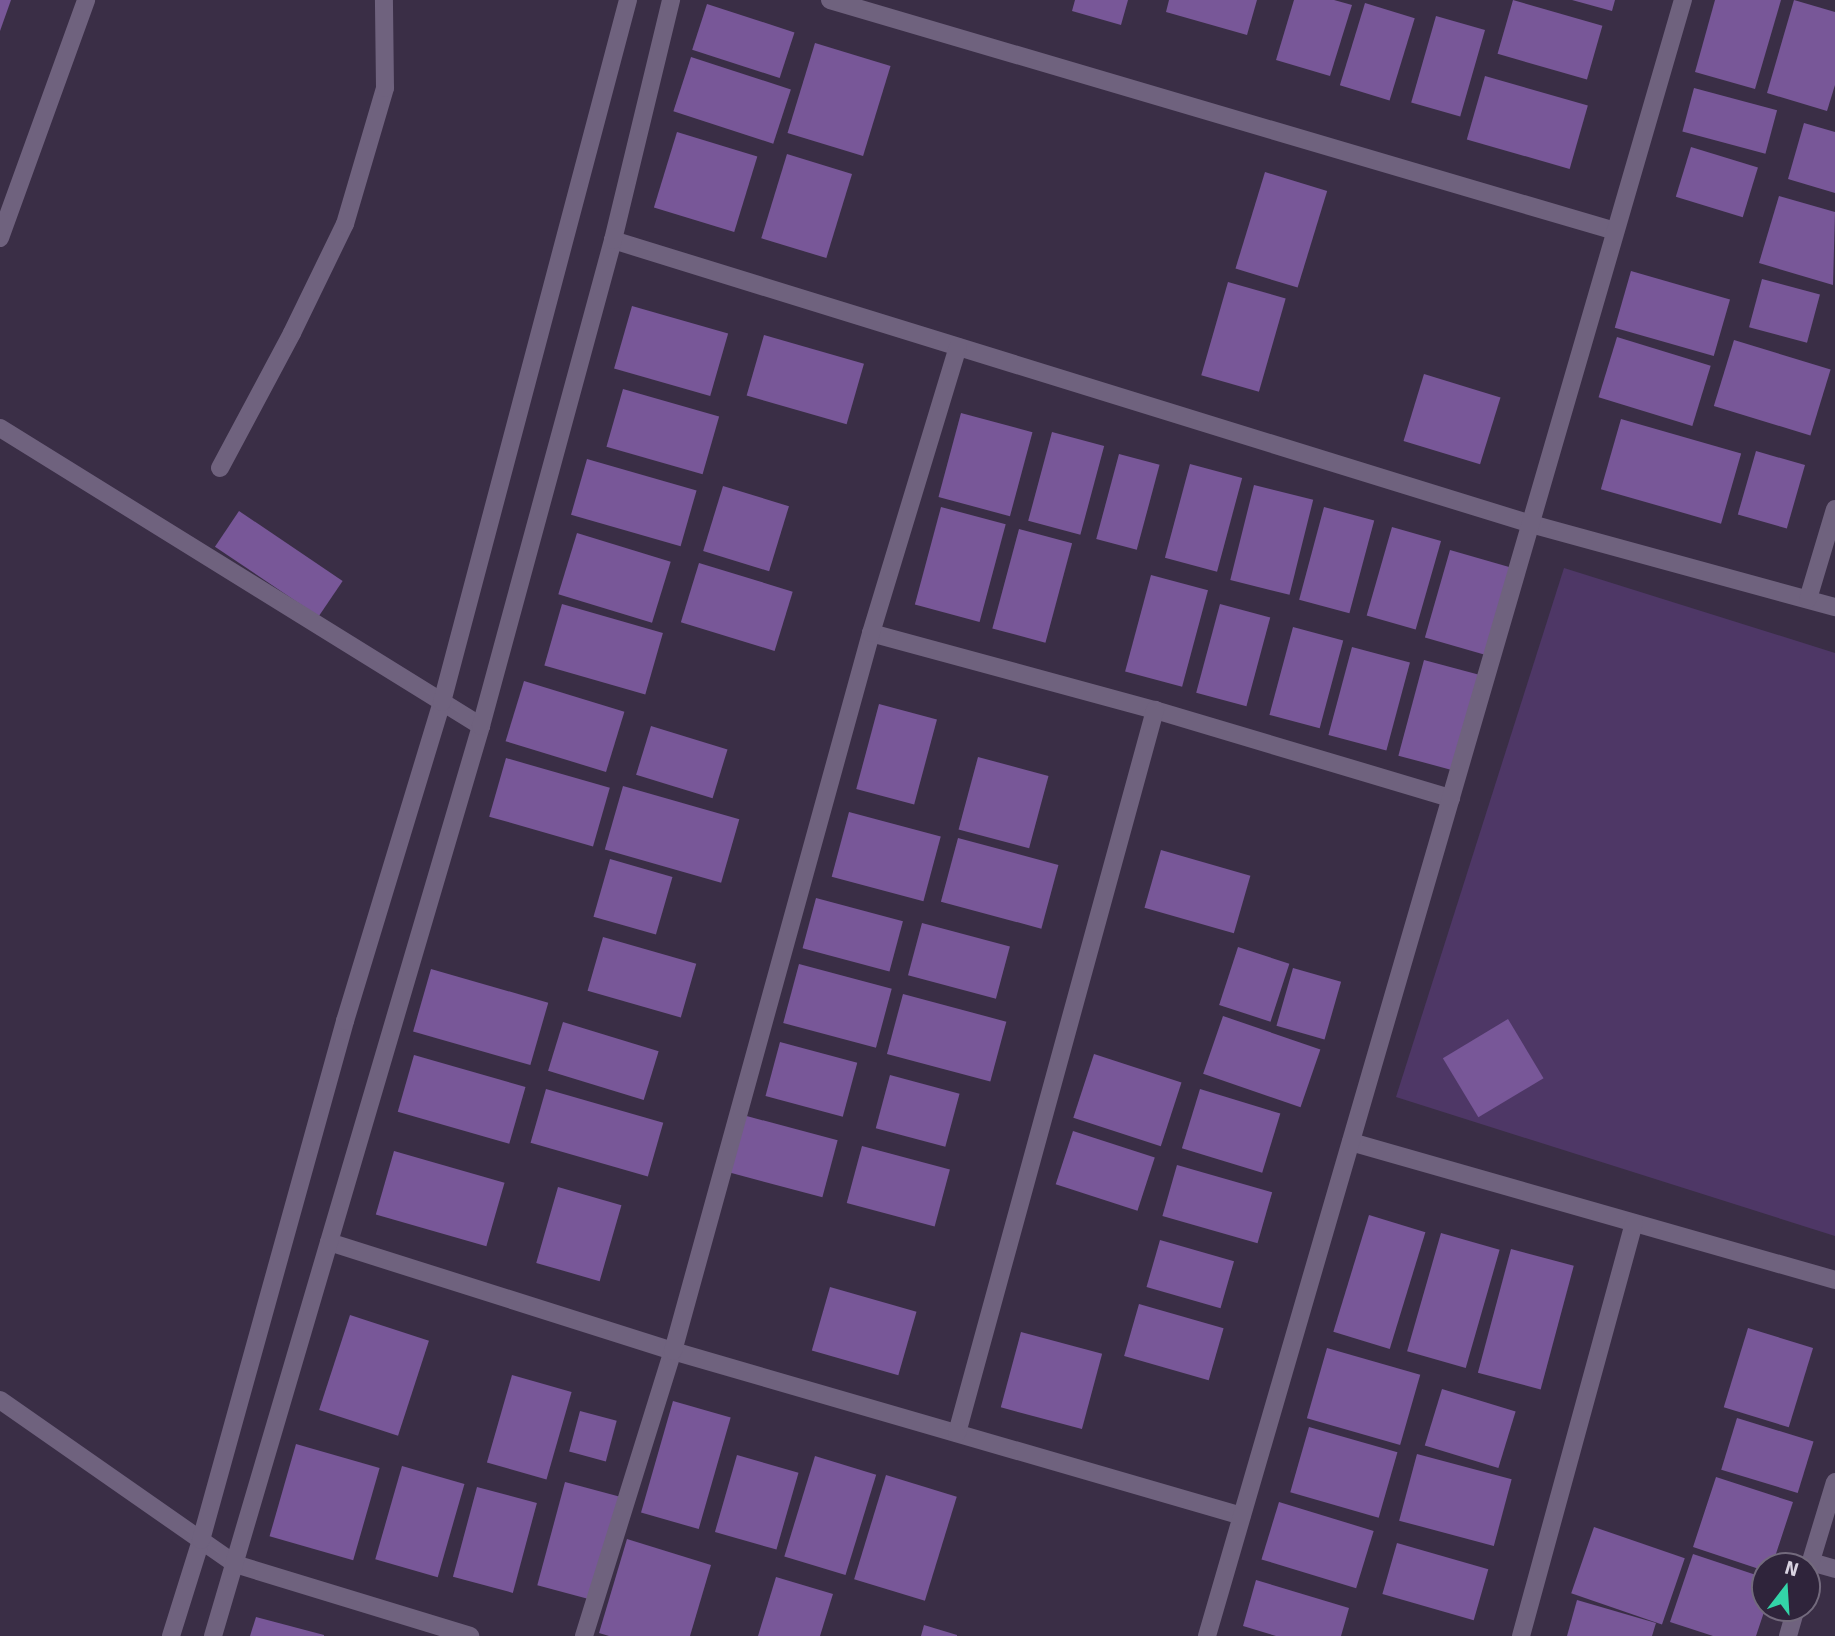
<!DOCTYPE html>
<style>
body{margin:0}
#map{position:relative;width:1835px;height:1636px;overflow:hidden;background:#3a2e46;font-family:Signika,sans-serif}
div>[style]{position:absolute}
.green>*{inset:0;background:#4e3766}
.building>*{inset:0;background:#785798;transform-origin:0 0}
.minor>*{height:18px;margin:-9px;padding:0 9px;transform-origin:9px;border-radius:9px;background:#6f627e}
span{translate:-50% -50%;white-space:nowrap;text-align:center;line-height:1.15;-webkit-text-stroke:7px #2f243b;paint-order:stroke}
.north{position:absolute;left:1751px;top:1552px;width:70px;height:70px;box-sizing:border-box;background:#2f243b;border:2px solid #736a7d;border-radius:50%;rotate:17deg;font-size:19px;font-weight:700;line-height:28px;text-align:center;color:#d9d3e1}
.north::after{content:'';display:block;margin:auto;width:24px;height:32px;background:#33d4a8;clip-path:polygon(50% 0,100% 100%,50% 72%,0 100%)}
</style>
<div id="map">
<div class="green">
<i style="clip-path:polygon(1564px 568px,1835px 653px,1835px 1236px,1396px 1097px)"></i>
</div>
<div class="building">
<i style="clip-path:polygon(0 0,11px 0,0 31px)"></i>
<i style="clip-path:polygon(1075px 0,1128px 0,1121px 25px,1072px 11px)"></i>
<i style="clip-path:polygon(1169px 0,1257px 0,1247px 35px,1166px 12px)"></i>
<i style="clip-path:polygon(1294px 0,1334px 0,1352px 5px,1330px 76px,1276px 60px)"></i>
<i style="left:1513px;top:0;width:93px;height:56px;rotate:16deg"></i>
<i style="clip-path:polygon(1572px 0,1615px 0,1612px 11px)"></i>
<i style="clip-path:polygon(1715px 0,1781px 0,1755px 89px,1695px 72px)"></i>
<i style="clip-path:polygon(1794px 0,1835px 12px,1835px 85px,1827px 111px,1767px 93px)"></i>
<i style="left:1365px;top:3px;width:52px;height:86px;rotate:17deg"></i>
<i style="left:707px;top:4px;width:92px;height:48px;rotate:18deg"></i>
<i style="left:1436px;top:16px;width:51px;height:90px;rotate:16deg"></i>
<i style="left:815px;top:43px;width:79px;height:94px;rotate:17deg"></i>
<i style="left:691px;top:57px;width:105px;height:57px;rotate:18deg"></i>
<i style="left:1485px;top:76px;width:107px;height:66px;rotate:16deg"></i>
<i style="left:1694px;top:88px;width:86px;height:45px;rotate:15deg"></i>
<i style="clip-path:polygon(1804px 123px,1835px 132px,1835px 193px,1788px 179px)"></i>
<i style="left:677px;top:132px;width:84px;height:79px;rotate:17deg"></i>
<i style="left:1691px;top:147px;width:70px;height:52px;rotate:17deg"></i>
<i style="left:787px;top:154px;width:68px;height:88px;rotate:17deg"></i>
<i style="left:1265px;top:172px;width:65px;height:101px;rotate:17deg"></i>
<i style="clip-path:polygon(1779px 196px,1835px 212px,1833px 285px,1759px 263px)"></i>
<i style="left:1631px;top:271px;width:103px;height:59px;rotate:16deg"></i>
<i style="left:1762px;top:279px;width:60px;height:50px;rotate:15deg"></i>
<i style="left:1228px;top:282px;width:60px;height:97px;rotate:16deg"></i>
<i style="left:632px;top:306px;width:100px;height:65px;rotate:16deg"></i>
<i style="left:764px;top:335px;width:104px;height:63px;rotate:16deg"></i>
<i style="left:1617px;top:337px;width:98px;height:63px;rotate:17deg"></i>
<i style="left:1734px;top:340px;width:101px;height:69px;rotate:17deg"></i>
<i style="left:1424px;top:374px;width:80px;height:70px;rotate:17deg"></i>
<i style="left:623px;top:389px;width:100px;height:60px;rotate:16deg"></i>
<i style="left:961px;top:413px;width:74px;height:87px;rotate:15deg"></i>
<i style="left:1621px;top:419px;width:125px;height:73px;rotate:16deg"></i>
<i style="left:1052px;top:432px;width:54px;height:92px;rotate:15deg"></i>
<i style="left:1756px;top:451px;width:51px;height:66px;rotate:16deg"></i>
<i style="left:1119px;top:454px;width:42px;height:88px;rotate:15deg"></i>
<i style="left:587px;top:459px;width:114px;height:58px;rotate:16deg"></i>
<i style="left:1190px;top:464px;width:54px;height:97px;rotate:15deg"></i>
<i style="left:1254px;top:485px;width:61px;height:98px;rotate:14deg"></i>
<i style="left:723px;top:486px;width:69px;height:68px;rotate:17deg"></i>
<i style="left:941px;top:507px;width:67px;height:101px;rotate:15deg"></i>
<i style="left:1324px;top:507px;width:52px;height:96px;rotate:15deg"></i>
<i style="left:239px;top:511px;width:125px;height:43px;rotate:34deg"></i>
<i style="left:1392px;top:527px;width:51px;height:92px;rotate:16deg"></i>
<i style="left:1019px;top:529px;width:55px;height:103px;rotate:15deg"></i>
<i style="left:577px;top:533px;width:98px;height:64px;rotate:17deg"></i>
<i style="left:1450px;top:550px;width:66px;height:91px;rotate:16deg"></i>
<i style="left:699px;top:563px;width:98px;height:62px;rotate:17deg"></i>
<i style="left:1151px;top:575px;width:59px;height:100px;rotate:15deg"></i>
<i style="left:562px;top:604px;width:105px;height:64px;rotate:16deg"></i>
<i style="left:1220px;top:604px;width:52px;height:92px;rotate:15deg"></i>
<i style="left:1293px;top:627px;width:52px;height:91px;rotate:15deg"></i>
<i style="left:1352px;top:647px;width:60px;height:91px;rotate:15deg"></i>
<i style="left:1424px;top:660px;width:58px;height:99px;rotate:15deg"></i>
<i style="left:524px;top:681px;width:105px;height:63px;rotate:17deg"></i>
<i style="left:879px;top:704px;width:60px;height:88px;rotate:15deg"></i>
<i style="left:651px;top:726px;width:80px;height:51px;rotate:17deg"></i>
<i style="left:978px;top:757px;width:73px;height:75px;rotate:15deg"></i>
<i style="left:506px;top:758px;width:108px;height:61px;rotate:16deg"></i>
<i style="left:623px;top:786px;width:121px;height:66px;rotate:16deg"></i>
<i style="left:849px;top:812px;width:95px;height:67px;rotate:15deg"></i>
<i style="left:958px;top:838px;width:104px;height:66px;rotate:15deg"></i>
<i style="left:1161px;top:850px;width:93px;height:60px;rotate:16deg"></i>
<i style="left:610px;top:859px;width:65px;height:60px;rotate:16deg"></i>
<i style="left:816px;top:898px;width:90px;height:52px;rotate:15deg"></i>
<i style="left:922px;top:923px;width:91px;height:54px;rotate:15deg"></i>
<i style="left:603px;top:937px;width:97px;height:56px;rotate:16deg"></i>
<i style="left:1238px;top:947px;width:54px;height:61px;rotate:18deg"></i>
<i style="left:799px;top:964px;width:96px;height:61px;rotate:15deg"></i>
<i style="left:1293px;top:968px;width:50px;height:60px;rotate:16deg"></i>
<i style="left:431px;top:969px;width:122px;height:65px;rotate:16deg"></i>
<i style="left:903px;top:994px;width:107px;height:62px;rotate:15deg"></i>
<i style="left:1223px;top:1016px;width:103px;height:61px;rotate:19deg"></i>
<i style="left:1508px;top:1019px;width:69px;height:76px;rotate:59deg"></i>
<i style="left:563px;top:1022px;width:100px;height:51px;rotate:17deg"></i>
<i style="left:780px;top:1042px;width:80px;height:56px;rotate:15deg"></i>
<i style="left:1094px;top:1054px;width:92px;height:67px;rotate:18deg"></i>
<i style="left:414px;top:1055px;width:116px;height:59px;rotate:16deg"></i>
<i style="left:890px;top:1075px;width:72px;height:55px;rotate:15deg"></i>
<i style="left:546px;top:1089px;width:122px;height:56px;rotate:16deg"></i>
<i style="left:1200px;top:1089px;width:84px;height:62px;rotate:17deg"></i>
<i style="left:743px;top:1115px;width:98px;height:59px;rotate:15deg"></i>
<i style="left:1073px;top:1131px;width:86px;height:56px;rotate:18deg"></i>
<i style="left:862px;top:1146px;width:91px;height:59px;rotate:15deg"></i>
<i style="left:394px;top:1151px;width:115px;height:66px;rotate:16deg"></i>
<i style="left:1177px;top:1165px;width:99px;height:53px;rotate:16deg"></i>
<i style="left:558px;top:1187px;width:66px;height:79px;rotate:16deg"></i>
<i style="left:1369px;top:1215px;width:59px;height:122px;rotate:17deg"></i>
<i style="left:1441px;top:1233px;width:61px;height:123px;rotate:16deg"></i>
<i style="left:1160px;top:1240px;width:77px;height:49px;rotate:16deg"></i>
<i style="left:1511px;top:1249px;width:65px;height:128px;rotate:15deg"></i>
<i style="left:830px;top:1287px;width:90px;height:66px;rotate:16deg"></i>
<i style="left:1139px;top:1304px;width:88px;height:54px;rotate:16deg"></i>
<i style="left:350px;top:1315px;width:83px;height:100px;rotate:18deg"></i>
<i style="left:1748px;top:1328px;width:68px;height:83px;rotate:17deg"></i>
<i style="left:1021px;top:1332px;width:84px;height:78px;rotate:15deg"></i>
<i style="left:1327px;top:1348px;width:97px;height:73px;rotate:16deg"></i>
<i style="left:512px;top:1375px;width:62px;height:91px;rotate:16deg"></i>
<i style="left:1442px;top:1389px;width:77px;height:59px;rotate:17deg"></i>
<i style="left:673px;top:1401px;width:60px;height:116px;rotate:16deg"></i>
<i style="left:580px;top:1411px;width:38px;height:42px;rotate:15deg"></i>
<i style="left:1737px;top:1418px;width:80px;height:54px;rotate:17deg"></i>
<i style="left:1309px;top:1427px;width:92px;height:68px;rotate:16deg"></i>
<i style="left:296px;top:1444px;width:87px;height:96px;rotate:16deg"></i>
<i style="left:1417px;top:1454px;width:98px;height:69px;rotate:15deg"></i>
<i style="left:737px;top:1455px;width:64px;height:80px;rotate:16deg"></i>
<i style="left:815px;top:1456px;width:64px;height:105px;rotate:17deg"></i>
<i style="left:402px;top:1466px;width:65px;height:97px;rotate:16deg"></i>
<i style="left:886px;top:1475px;width:74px;height:109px;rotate:17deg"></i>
<i style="clip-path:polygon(1716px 1477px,1793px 1502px,1772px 1566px,1765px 1566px,1765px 1571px,1693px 1547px)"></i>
<i style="left:565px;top:1482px;width:56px;height:107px;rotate:15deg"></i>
<i style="left:477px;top:1487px;width:62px;height:93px;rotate:15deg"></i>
<i style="left:1279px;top:1502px;width:99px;height:60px;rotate:17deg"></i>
<i style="left:1594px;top:1527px;width:96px;height:70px;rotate:19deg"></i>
<i style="clip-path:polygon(627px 1539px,711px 1565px,690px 1636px,609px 1636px,599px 1633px)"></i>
<i style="left:1397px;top:1543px;width:95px;height:53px;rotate:16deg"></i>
<i style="clip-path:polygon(1693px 1554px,1765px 1578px,1765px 1609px,1756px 1636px,1713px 1636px,1670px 1622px)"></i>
<i style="clip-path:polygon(776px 1577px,833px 1594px,820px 1636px,758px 1636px)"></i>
<i style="clip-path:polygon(1256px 1580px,1349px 1608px,1341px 1636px,1276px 1636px,1243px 1626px)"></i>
<i style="clip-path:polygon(1577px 1600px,1656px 1623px,1652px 1636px,1567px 1636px)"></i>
<i style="clip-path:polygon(256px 1617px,324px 1635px,324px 1636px,250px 1636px)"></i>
<i style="clip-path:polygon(924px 1625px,957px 1635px,957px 1636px,921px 1636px)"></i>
</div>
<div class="minor">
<i style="left:830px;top:0;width:818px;rotate:16.4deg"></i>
<i style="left:0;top:238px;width:253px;rotate:-70.1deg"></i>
<i style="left:613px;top:240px;width:961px;rotate:17.19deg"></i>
<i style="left:1531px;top:524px;width:315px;rotate:15.3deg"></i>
<i style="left:0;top:428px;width:566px;rotate:31.78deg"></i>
<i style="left:220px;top:468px;width:153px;rotate:-61.9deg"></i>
<i style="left:292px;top:333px;width:121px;rotate:-64.1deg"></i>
<i style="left:345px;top:224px;width:142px;rotate:-73.6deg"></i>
<i style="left:385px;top:88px;width:88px;rotate:-90.7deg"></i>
<i style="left:1808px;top:599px;width:94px;rotate:-73.3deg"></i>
<i style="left:871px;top:633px;width:294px;rotate:15.2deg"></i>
<i style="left:1155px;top:710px;width:309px;rotate:16.6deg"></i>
<i style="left:1351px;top:1142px;width:503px;rotate:15.91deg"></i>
<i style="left:329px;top:1242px;width:361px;rotate:17.6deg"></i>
<i style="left:673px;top:1351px;width:592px;rotate:16.17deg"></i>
<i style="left:0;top:1400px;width:287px;rotate:34.9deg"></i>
<i style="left:235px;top:1564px;width:246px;rotate:17deg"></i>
<i style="left:957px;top:1433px;width:750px;rotate:-74.68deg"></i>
<i style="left:1811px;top:1562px;width:25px;rotate:16deg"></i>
<i style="left:1807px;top:1574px;width:96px;rotate:-73.1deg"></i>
<i style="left:171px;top:1636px;width:101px;rotate:-72.6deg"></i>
<i style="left:201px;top:1540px;width:539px;rotate:-74.49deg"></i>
<i style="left:345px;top:1021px;width:333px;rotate:-73.1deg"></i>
<i style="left:442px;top:702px;width:726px;rotate:-75.16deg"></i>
<i style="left:213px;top:1636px;width:949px;rotate:-73.59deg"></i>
<i style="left:481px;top:726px;width:504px;rotate:-74.8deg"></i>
<i style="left:613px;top:240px;width:247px;rotate:-76.4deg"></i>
<i style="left:584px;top:1636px;width:299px;rotate:-72.7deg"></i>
<i style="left:673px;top:1351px;width:745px;rotate:-74.58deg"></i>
<i style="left:871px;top:633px;width:299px;rotate:-73.1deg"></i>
<i style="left:1207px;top:1636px;width:1704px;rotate:-73.78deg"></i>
<i style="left:1521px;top:1636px;width:428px;rotate:-74.7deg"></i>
<i style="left:1788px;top:1636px;width:29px;rotate:-74deg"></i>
</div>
<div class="north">N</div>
</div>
